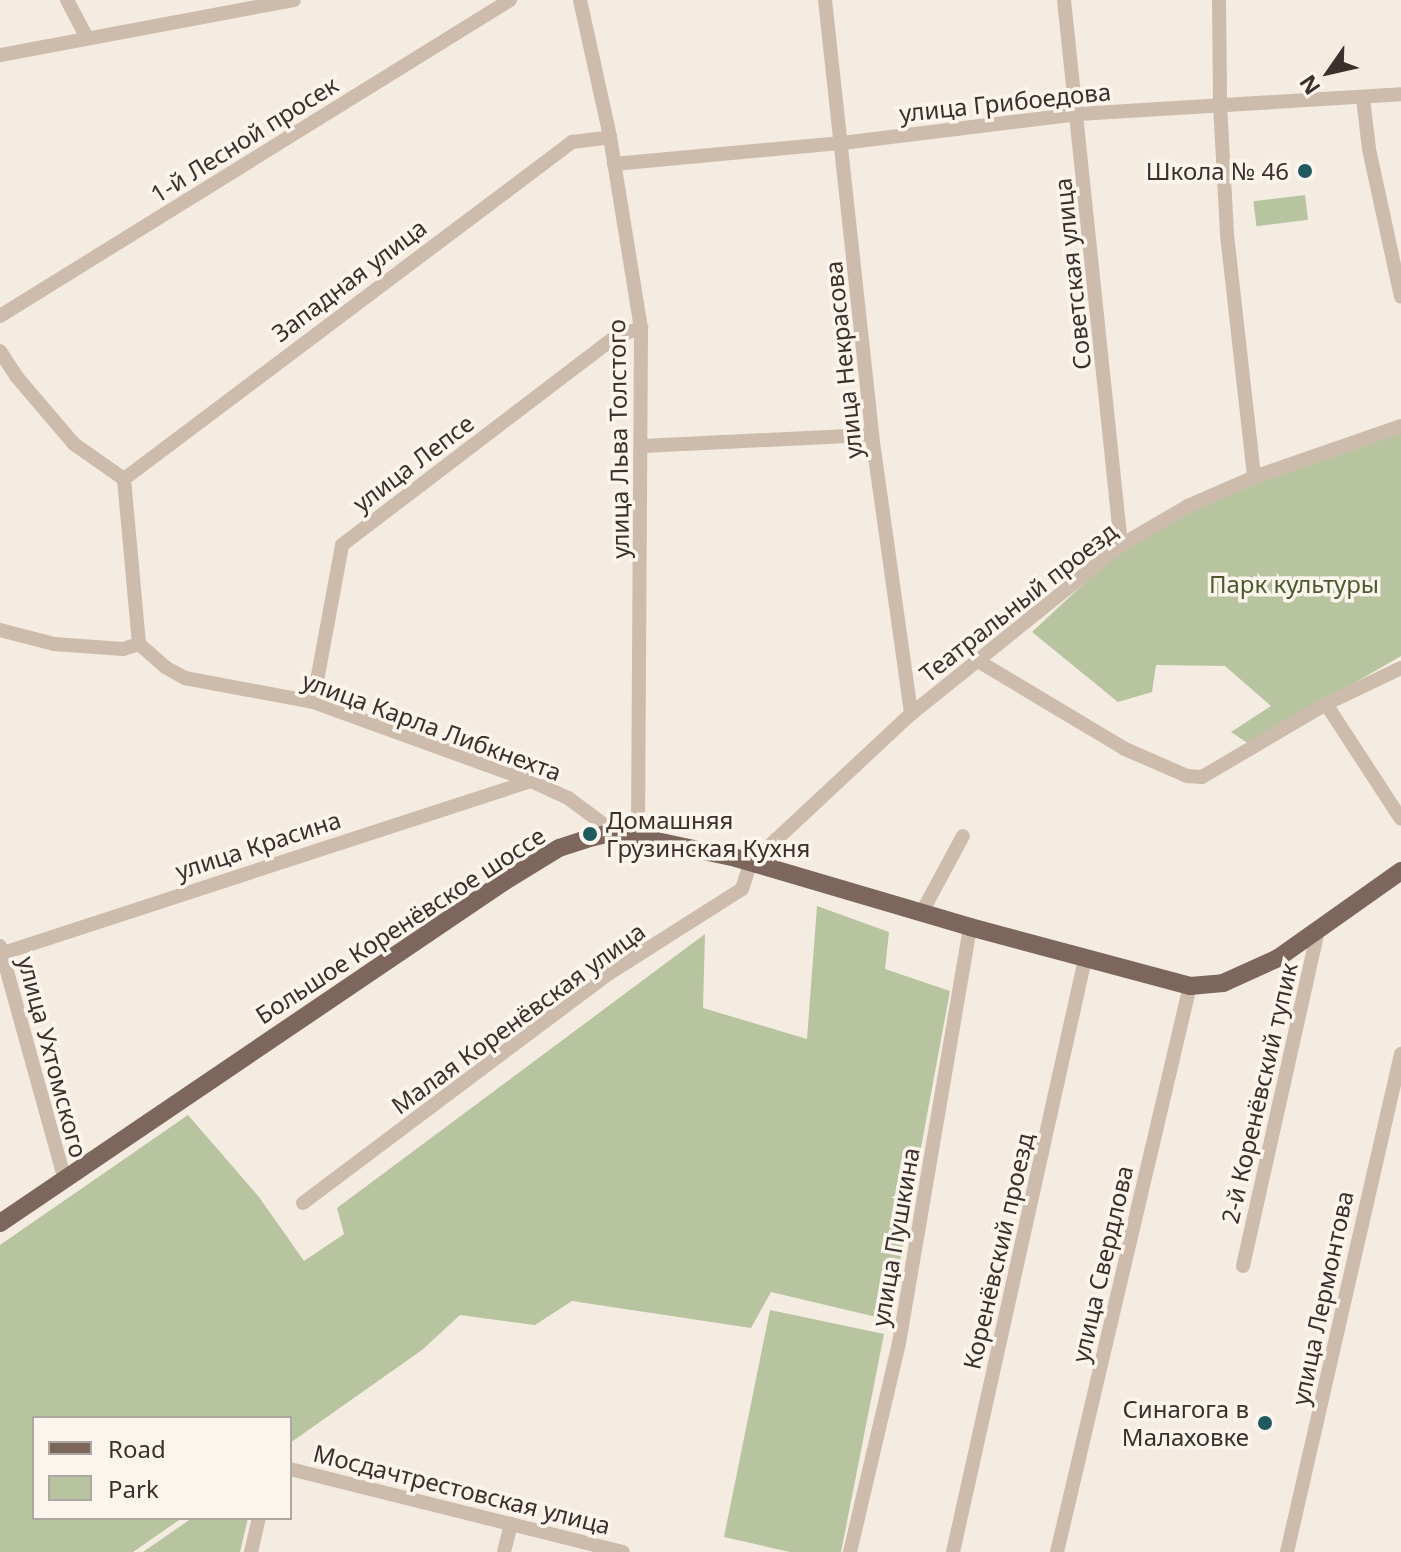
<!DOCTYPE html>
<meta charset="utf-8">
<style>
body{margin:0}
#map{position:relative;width:1401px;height:1552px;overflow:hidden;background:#f4ebe1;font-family:"Noto Sans",sans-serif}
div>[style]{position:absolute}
.green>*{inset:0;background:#b8c4a0;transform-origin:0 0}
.minor>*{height:14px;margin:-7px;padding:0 7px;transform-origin:7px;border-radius:7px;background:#cdbbac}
.major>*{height:18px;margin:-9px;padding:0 9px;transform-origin:9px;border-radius:9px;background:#7d675c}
.dots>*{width:22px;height:22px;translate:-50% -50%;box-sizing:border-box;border:4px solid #fbf5ee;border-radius:50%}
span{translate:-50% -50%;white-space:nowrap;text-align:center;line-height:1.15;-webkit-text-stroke:7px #fbf5ee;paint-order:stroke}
.street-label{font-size:24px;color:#3b302b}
.poi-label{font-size:24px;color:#3b302b}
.right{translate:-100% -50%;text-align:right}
.left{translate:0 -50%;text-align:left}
.park-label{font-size:24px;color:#4a5a2e}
.legend{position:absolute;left:32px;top:1416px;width:260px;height:104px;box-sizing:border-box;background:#fbf5ee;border:2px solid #aea6a0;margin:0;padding:10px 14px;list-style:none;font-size:24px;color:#3b302b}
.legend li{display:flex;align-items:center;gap:16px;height:40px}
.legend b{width:40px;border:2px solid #aea6a0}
.north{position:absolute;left:1289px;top:32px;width:80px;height:80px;-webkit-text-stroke:6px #fbf5ee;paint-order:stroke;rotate:236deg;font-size:22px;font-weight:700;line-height:32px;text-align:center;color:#3b302b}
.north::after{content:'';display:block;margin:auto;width:28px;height:36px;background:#3b302b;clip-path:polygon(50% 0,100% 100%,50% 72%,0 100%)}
</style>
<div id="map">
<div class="green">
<i style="left:1305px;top:195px;width:25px;height:52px;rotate:83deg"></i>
<i style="clip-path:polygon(1401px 433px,1401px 656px,1249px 744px,1231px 732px,1271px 706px,1225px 666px,1156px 665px,1152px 692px,1118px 702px,1032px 632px,1108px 561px,1172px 518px,1263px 481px)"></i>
<i style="clip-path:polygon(817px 906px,889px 932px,885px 969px,950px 991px,889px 1320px,771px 1292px,751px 1328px,572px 1301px,535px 1325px,460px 1315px,422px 1350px,290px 1443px,290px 1418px,34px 1418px,34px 1518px,182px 1518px,133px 1552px,0 1552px,0 1245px,188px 1115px,259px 1197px,304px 1261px,344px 1234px,337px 1208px,705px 934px,703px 1008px,807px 1039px)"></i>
<i style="clip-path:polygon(770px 1310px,884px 1334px,841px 1552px,790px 1552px,724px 1537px)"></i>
<i style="clip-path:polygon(192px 1518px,248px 1518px,240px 1552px,143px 1552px)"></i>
</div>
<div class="minor">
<i style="left:67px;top:0;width:43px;rotate:62.2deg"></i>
<i style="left:580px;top:0;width:140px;rotate:77.6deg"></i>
<i style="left:610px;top:137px;width:193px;rotate:80.8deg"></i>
<i style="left:641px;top:328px;width:508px;rotate:90.34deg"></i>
<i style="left:825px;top:0;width:438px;rotate:83.8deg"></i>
<i style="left:872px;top:435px;width:282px;rotate:82deg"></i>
<i style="left:1064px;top:0;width:548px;rotate:84.03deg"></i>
<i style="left:1219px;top:0;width:104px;rotate:89.4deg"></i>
<i style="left:1220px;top:104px;width:131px;rotate:86.9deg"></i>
<i style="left:1227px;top:235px;width:244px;rotate:83.6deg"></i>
<i style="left:0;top:55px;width:299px;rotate:-10.6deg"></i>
<i style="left:1363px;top:98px;width:51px;rotate:83.3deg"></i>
<i style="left:1369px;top:149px;width:151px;rotate:77.8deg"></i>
<i style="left:614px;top:164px;width:229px;rotate:-5.3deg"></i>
<i style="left:842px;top:143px;width:238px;rotate:-7deg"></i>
<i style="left:1078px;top:114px;width:324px;rotate:-3.5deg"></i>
<i style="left:0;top:316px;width:600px;rotate:-31.78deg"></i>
<i style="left:0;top:351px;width:30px;rotate:57deg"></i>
<i style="left:16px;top:376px;width:89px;rotate:49.5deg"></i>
<i style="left:74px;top:444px;width:61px;rotate:35deg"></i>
<i style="left:124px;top:479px;width:166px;rotate:84.8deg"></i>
<i style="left:643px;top:446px;width:229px;rotate:-2.8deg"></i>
<i style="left:124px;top:479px;width:561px;rotate:-36.95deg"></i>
<i style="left:572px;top:142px;width:38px;rotate:-7deg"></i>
<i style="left:0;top:630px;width:56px;rotate:14.5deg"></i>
<i style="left:54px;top:644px;width:69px;rotate:4.1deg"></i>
<i style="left:123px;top:649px;width:17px;rotate:-17deg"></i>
<i style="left:139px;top:644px;width:35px;rotate:41deg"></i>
<i style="left:165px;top:667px;width:23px;rotate:29deg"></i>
<i style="left:185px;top:678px;width:130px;rotate:10.6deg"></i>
<i style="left:313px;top:702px;width:232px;rotate:19.9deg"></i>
<i style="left:531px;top:781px;width:41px;rotate:24.7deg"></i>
<i style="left:568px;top:798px;width:57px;rotate:36.5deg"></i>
<i style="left:978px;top:661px;width:171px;rotate:30.9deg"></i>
<i style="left:1125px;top:749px;width:68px;rotate:23.5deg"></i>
<i style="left:1187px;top:776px;width:15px;rotate:4deg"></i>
<i style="left:1202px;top:777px;width:144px;rotate:-30.5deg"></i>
<i style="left:1326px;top:704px;width:83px;rotate:-25.6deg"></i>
<i style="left:313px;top:702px;width:160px;rotate:-79.5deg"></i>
<i style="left:342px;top:545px;width:343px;rotate:-37.3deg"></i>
<i style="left:615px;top:337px;width:28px;rotate:-19deg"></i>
<i style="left:1326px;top:704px;width:137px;rotate:56.9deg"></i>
<i style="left:922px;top:912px;width:86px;rotate:-61.7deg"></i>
<i style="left:0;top:946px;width:243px;rotate:74.5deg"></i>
<i style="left:0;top:954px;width:558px;rotate:-18.05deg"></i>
<i style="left:303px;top:1203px;width:378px;rotate:-36.9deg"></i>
<i style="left:605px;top:976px;width:162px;rotate:-32.4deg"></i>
<i style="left:742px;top:889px;width:26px;rotate:-72deg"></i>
<i style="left:750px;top:864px;width:220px;rotate:-43deg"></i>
<i style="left:911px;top:714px;width:270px;rotate:-38.8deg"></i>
<i style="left:1121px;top:545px;width:78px;rotate:-30.2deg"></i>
<i style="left:1188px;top:506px;width:72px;rotate:-23.7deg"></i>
<i style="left:1254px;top:477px;width:156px;rotate:-19.1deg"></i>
<i style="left:1243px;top:1266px;width:344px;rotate:-77.4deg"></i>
<i style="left:290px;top:1469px;width:343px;rotate:14deg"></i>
<i style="left:251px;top:1552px;width:35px;rotate:-77deg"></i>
<i style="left:504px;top:1552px;width:29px;rotate:-76deg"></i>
<i style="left:850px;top:1552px;width:215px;rotate:-76.8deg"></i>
<i style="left:899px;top:1343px;width:422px;rotate:-80.3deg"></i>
<i style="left:953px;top:1552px;width:608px;rotate:-77.45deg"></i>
<i style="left:1057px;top:1552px;width:581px;rotate:-76.78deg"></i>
<i style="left:1287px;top:1552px;width:511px;rotate:-77.11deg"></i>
</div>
<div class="major">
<i style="left:0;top:1223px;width:610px;rotate:-34.11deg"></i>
<i style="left:505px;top:881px;width:63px;rotate:-31.4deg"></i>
<i style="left:559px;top:848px;width:28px;rotate:-18deg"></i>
<i style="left:586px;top:839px;width:29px;rotate:-14deg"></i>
<i style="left:614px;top:832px;width:125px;rotate:12deg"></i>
<i style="left:736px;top:858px;width:244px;rotate:16.4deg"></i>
<i style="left:970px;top:927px;width:228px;rotate:15deg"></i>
<i style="left:1190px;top:986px;width:33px;rotate:-5deg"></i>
<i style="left:1223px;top:983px;width:60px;rotate:-24.4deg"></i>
<i style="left:1278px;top:958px;width:151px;rotate:-35.3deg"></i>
</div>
<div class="dots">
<i style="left:1305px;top:171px;background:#1f5a5e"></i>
<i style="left:590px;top:834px;background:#1f5a5e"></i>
<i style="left:1265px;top:1423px;background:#1f5a5e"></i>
</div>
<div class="street-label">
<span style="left:1005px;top:102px;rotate:-6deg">улица Грибоедова</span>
<span style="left:244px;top:139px;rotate:-32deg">1-й Лесной просек</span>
<span style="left:1072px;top:274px;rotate:-96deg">Советская улица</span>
<span style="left:349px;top:280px;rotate:-37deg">Западная улица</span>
<span style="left:843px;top:360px;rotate:-96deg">улица Некрасова</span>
<span style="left:618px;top:439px;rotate:-91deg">улица Льва Толстого</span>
<span style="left:413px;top:463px;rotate:-37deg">улица Лепсе</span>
<span style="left:1018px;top:602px;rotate:-38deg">Театральный проезд</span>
<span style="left:432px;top:726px;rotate:20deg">улица Карла Либкнехта</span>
<span style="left:258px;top:845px;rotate:-18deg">улица Красина</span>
<span style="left:400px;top:925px;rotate:-33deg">Большое Коренёвское шоссе</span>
<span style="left:518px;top:1018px;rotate:-36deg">Малая Коренёвская улица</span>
<span style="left:53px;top:1057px;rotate:75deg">улица Ухтомского</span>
<span style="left:1259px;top:1093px;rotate:-77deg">2-й Коренёвский тупик</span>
<span style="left:895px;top:1237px;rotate:-80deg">улица Пушкина</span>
<span style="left:998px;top:1251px;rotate:-77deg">Коренёвский проезд</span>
<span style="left:1102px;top:1264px;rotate:-77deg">улица Свердлова</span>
<span style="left:1322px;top:1298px;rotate:-78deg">улица Лермонтова</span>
<span style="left:462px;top:1489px;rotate:14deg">Мосдачтрестовская улица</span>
</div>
<div class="poi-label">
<span class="right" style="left:1289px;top:171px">Школа № 46</span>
<span class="left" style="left:606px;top:834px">Домашняя<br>Грузинская Кухня</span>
<span class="right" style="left:1249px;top:1423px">Синагога в<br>Малаховке</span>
</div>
<div class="park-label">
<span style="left:1294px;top:584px">Парк культуры</span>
</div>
<ul class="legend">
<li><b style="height:10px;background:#7d675c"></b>Road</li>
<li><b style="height:22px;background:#b8c4a0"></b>Park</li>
</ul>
<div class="north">N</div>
</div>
